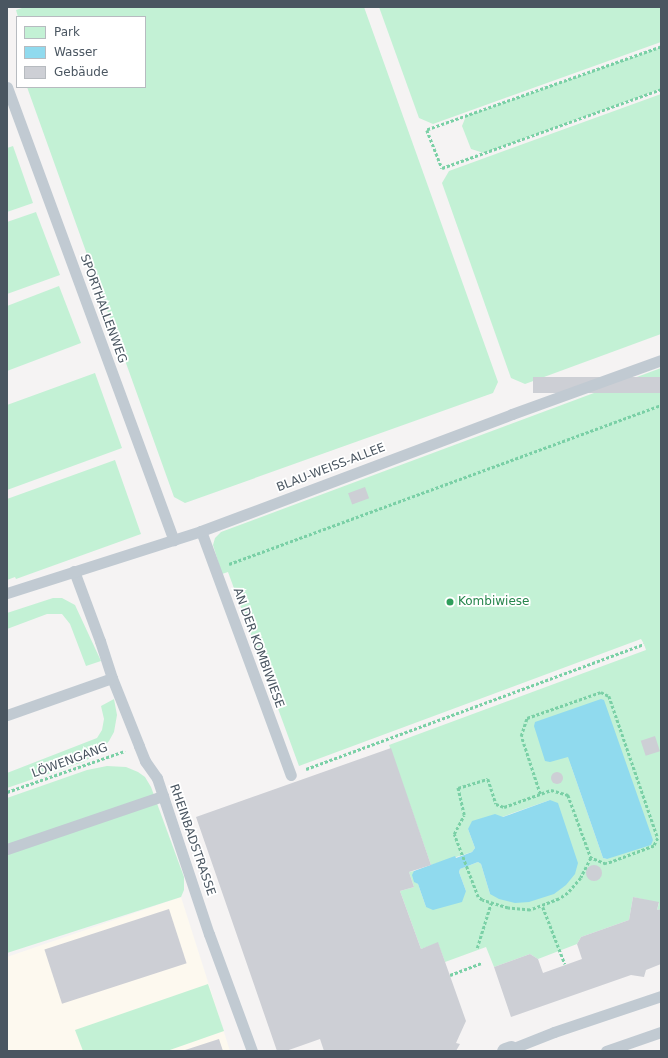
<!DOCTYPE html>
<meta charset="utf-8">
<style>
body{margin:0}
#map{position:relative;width:668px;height:1058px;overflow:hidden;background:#f5f3f3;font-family:"DejaVu Sans",sans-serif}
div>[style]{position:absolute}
.commercial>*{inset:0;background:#fdf9ef}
.green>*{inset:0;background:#c3f1d5}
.water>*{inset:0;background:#90daee}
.building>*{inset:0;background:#cdcfd5;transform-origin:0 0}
.round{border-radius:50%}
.path>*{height:2.5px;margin-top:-1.25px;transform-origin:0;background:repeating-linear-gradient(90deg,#7ad0a6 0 3px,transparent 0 5px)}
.service>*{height:11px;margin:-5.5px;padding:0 5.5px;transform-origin:5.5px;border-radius:5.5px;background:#c1cad2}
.pedestrian>*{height:17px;margin:-8.5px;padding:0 8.5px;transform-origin:8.5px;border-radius:8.5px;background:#c1cad2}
.dots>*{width:11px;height:11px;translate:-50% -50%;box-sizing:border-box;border:2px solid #fff;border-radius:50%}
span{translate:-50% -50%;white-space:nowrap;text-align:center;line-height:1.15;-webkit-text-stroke:3.5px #fff;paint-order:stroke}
.street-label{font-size:12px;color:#4a5661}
.leisure-label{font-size:12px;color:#27864d}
.left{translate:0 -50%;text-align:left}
.frame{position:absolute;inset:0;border:8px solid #4a5661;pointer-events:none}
.legend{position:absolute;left:16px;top:16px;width:130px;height:72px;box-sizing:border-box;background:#fff;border:1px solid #b7bbc0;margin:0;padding:5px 7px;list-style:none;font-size:12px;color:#4a5661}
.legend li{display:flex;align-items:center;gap:8px;height:20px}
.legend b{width:20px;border:1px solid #b7bbc0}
</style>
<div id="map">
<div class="commercial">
<i style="clip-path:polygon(181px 897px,230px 1051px,7px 1051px,7px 957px)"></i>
</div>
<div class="green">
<i style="clip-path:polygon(25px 7px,364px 7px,498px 382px,493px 393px,185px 503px,174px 497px,27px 87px,145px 87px,145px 17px,18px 17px,16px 10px)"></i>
<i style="clip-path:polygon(379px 7px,661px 7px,661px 42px,433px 124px,419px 118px)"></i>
<i style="clip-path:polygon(661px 47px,661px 89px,484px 153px,471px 149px,462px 126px,466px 116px)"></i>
<i style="clip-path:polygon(661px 94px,661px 334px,525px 384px,511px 378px,442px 183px,449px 171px)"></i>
<i style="clip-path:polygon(13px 146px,33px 203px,7px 212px,7px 148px)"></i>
<i style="clip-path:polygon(36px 212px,60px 275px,7px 294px,7px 222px)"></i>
<i style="clip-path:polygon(59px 286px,81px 343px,7px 371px,7px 306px)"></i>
<i style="clip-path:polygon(evenodd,661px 368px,661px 909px,657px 910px,659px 903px,633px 897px,629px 920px,581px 937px,577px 944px,538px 959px,530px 954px,494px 967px,486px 947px,445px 962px,438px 943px,421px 949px,400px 891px,414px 887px,409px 872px,414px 871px,415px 882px,418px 884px,426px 907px,466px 891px,459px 872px,460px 869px,478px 862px,481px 864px,490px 894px,550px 800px,468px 829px,475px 848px,472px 852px,431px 865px,389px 745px,646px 650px,644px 644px,641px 639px,299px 766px,228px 572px,222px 574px,213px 545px,215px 538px,221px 532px,661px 368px,568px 757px,607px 859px,603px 858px,568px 757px)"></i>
<i style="clip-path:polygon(95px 373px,122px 448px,7px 490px,7px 405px)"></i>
<i style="clip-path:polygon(115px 460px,141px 534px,16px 579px,15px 577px,7px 580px,7px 499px)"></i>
<i style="clip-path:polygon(53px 598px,62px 598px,75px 605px,101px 661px,86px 666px,70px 624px,62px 614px,47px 614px,7px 629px,7px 613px)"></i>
<i style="clip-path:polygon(114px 699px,117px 715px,114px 732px,109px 741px,99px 753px,83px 762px,7px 788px,7px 773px,97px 738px,102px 730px,104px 719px,101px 706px)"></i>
<i style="clip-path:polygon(107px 766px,126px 767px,138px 772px,145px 777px,151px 787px,184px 877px,184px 890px,181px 897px,7px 953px,7px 798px,87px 770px)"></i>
<i style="clip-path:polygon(208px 984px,224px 1031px,167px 1051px,83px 1051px,75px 1030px)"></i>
</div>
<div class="water">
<i style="clip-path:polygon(601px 699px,604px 700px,653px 840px,651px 845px,607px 859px,603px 858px,568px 757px,550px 762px,545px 761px,534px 726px,535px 722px)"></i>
<i style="clip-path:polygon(550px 800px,558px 803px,578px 863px,575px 874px,566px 885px,554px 894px,529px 902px,515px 903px,499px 899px,490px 894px,481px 864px,478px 862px,460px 869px,459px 872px,466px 891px,462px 902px,433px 910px,426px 907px,418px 884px,414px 882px,412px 875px,414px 871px,455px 856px,456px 858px,472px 852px,475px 848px,468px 829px,472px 821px,495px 814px,503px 817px)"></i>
</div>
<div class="building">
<i style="left:661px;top:377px;width:16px;height:128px;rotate:90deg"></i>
<i style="left:365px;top:487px;width:12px;height:18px;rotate:70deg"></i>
<i style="left:655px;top:736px;width:16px;height:15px;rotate:72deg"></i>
<i style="clip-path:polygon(391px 748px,431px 865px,409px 872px,414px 887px,400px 891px,421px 949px,438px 942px,466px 1021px,456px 1043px,460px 1044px,456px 1051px,324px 1051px,320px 1039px,286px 1051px,277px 1051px,196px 817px)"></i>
<i class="round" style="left:551px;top:772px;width:12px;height:12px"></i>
<i class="round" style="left:586px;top:865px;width:16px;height:16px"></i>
<i style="clip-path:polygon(633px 897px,659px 902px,657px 910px,661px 909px,661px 964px,646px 970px,644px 977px,631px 975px,511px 1017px,494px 967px,530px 954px,538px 959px,543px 973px,582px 959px,577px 944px,581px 937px,629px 920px)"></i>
<i style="left:169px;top:909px;width:57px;height:131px;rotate:72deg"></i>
<i style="clip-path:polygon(219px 1039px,223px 1051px,182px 1051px)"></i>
</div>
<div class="path">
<i style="left:661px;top:47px;width:248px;rotate:160.5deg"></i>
<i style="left:427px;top:130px;width:41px;rotate:68.5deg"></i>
<i style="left:442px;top:168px;width:233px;rotate:-19.8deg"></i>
<i style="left:229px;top:564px;width:460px;rotate:-20.2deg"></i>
<i style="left:306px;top:769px;width:360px;rotate:-20.3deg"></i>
<i style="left:488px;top:779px;width:26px;rotate:72deg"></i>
<i style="left:496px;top:804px;width:9px;rotate:21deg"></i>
<i style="left:504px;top:807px;width:50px;rotate:-19.9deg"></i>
<i style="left:551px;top:790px;width:18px;rotate:16deg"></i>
<i style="left:568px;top:795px;width:67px;rotate:69.9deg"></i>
<i style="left:591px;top:858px;width:22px;rotate:117deg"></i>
<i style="left:581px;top:878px;width:20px;rotate:131deg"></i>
<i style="left:568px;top:893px;width:11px;rotate:146deg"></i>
<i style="left:559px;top:899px;width:31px;rotate:159deg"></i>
<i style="left:530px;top:910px;width:22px;rotate:-175deg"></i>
<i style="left:508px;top:908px;width:27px;rotate:-163deg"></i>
<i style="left:482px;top:900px;width:5px;rotate:-143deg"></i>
<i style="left:478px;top:897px;width:67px;rotate:-110.9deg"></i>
<i style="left:454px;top:834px;width:21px;rotate:-62deg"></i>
<i style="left:464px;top:815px;width:28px;rotate:-103deg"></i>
<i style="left:458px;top:788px;width:31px;rotate:-17deg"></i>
<i style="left:7px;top:792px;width:125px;rotate:-19.2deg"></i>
<i style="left:540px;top:794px;width:61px;rotate:-108.1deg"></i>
<i style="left:521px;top:736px;width:19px;rotate:-72deg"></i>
<i style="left:527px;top:718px;width:78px;rotate:-19.4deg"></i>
<i style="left:601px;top:692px;width:9px;rotate:27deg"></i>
<i style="left:609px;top:696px;width:150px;rotate:71deg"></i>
<i style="left:658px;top:838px;width:9px;rotate:117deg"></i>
<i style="left:654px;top:846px;width:51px;rotate:159.4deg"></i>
<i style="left:606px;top:864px;width:16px;rotate:-158deg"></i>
<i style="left:543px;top:907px;width:61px;rotate:68.9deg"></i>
<i style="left:477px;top:948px;width:47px;rotate:-72.7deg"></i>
<i style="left:450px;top:975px;width:34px;rotate:-21deg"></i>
</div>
<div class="service">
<i style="left:7px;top:87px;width:483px;rotate:69.8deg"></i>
<i style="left:201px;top:531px;width:260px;rotate:69.8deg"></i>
<i style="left:74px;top:571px;width:75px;rotate:69.6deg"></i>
<i style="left:100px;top:641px;width:39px;rotate:72deg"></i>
<i style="left:112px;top:678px;width:73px;rotate:68.3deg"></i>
<i style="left:139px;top:746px;width:16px;rotate:68deg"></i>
<i style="left:145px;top:761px;width:21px;rotate:55deg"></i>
<i style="left:157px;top:778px;width:164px;rotate:71.6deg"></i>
<i style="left:209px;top:934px;width:125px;rotate:69.8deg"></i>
<i style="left:7px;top:593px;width:204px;rotate:-17.7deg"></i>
<i style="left:201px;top:531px;width:332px;rotate:-20.6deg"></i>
<i style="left:512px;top:414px;width:158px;rotate:-19.9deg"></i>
<i style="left:7px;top:715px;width:111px;rotate:-19.4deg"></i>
<i style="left:7px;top:849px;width:165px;rotate:-18.8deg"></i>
<i style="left:512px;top:1051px;width:2px;rotate:-117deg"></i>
<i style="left:511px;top:1049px;width:46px;rotate:-21.6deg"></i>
<i style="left:554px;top:1032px;width:113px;rotate:-18.6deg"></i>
<i style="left:606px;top:1051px;width:58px;rotate:-19.1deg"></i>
</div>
<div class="pedestrian">
<i style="left:505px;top:1051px;width:6px;rotate:-18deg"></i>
</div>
<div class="dots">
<i style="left:450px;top:602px;background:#2e9e5b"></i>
</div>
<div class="street-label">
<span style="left:103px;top:309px;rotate:70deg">SPORTHALLENWEG</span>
<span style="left:331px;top:468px;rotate:-21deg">BLAU-WEISS-ALLEE</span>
<span style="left:258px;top:648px;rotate:70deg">AN DER KOMBIWIESE</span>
<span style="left:70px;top:761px;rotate:-20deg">LÖWENGANG</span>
<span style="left:192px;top:840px;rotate:71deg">RHEINBADSTRASSE</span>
</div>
<div class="leisure-label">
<span class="left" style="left:458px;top:602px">Kombiwiese</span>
</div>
<div class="frame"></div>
<ul class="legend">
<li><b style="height:11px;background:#c3f1d5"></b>Park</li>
<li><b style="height:11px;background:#90daee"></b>Wasser</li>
<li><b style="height:11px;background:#cdcfd5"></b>Gebäude</li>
</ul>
</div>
